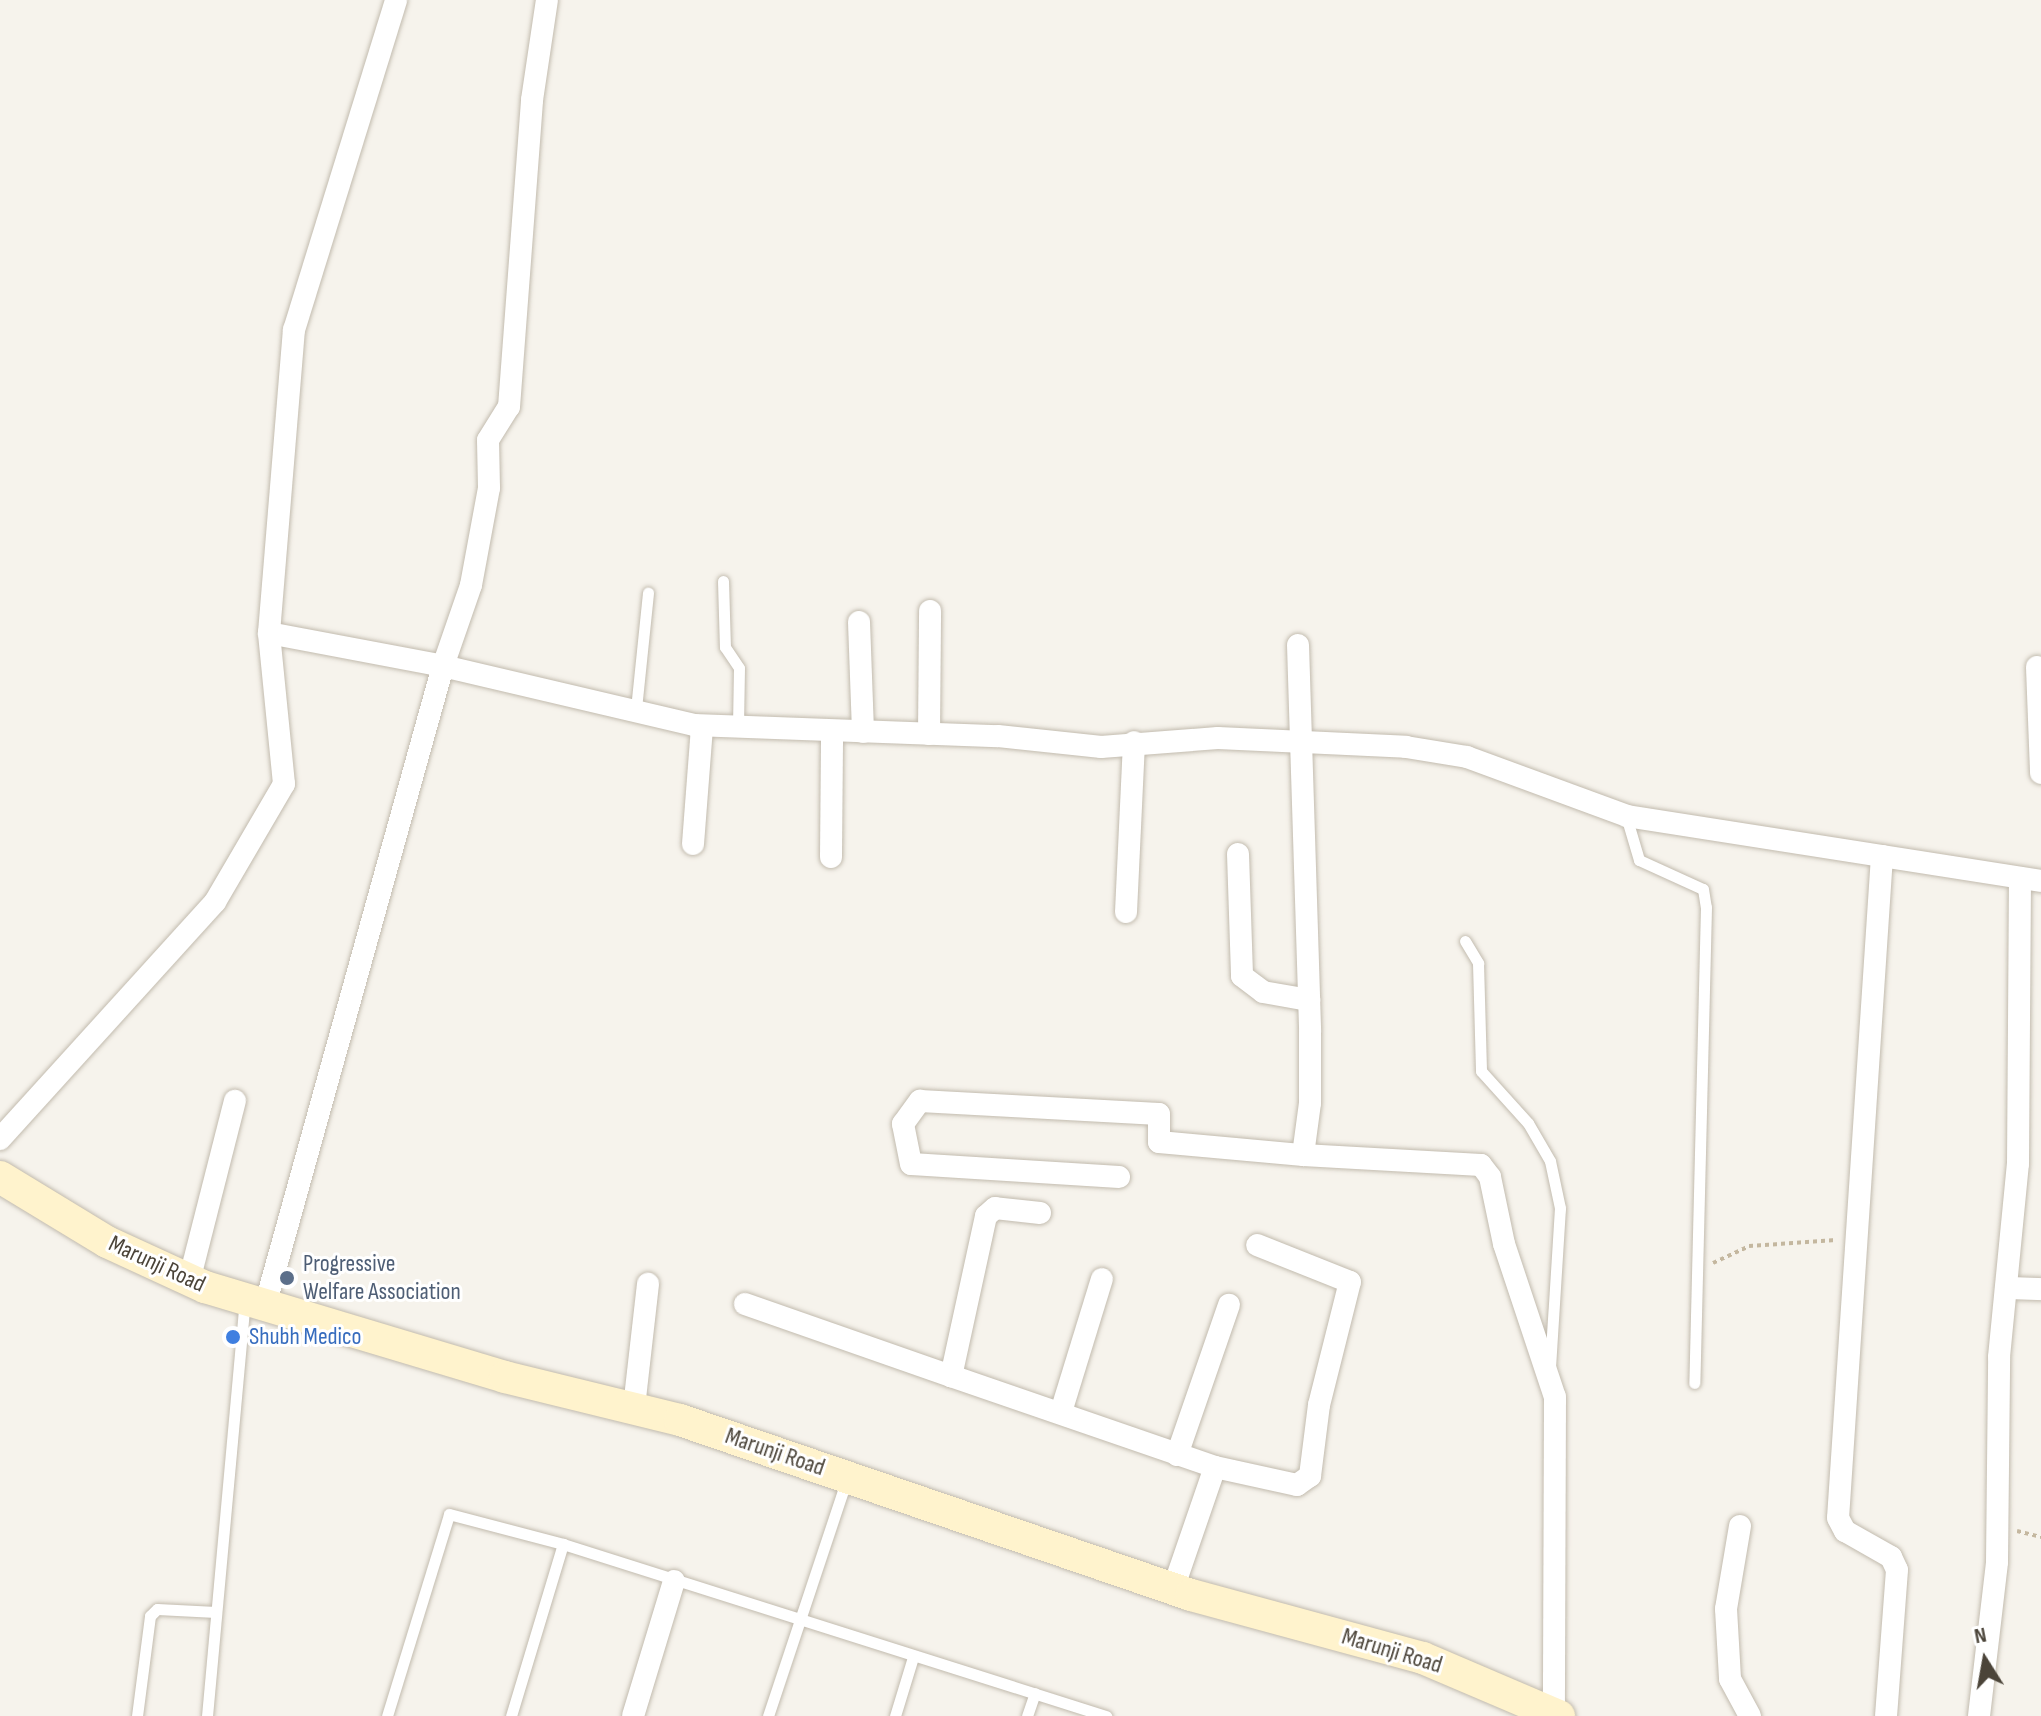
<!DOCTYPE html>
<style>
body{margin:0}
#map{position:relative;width:2041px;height:1716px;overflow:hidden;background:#f6f3ec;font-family:"Sofia Sans Condensed",sans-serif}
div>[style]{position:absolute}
.path>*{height:4px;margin-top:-2px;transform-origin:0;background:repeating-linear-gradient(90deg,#c4b79f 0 4px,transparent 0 8px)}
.roads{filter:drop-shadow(0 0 2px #c2bbae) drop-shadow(0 0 2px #c2bbae)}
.lane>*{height:11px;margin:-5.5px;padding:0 5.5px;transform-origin:5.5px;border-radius:5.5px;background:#fff}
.street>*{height:22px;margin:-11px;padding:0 11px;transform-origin:11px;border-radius:11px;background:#fff}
.secondary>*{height:32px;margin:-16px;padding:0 16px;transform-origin:16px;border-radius:16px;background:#fff3cd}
.dots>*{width:22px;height:22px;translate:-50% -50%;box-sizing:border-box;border:4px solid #fff;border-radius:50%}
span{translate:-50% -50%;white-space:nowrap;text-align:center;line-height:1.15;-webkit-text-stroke:6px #fff;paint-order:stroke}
.street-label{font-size:24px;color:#4b4439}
.service-label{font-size:24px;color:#4e5e75}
.left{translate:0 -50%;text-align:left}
.shop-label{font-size:24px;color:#366cbe}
.north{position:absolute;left:1945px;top:1620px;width:80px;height:80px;-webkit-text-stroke:6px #fff;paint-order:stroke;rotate:349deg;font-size:22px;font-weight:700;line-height:32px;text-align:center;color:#4b4439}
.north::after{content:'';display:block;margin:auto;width:28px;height:36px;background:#4b4439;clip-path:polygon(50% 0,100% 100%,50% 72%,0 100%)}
</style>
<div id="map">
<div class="path">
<i style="left:1713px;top:1263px;width:40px;rotate:-25deg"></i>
<i style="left:1749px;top:1246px;width:87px;rotate:-3.9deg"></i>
<i style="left:2017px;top:1531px;width:25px;rotate:14deg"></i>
</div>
<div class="roads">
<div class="lane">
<i style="left:723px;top:581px;width:66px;rotate:88.3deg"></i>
<i style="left:725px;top:647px;width:25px;rotate:56deg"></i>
<i style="left:739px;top:668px;width:59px;rotate:91deg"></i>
<i style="left:636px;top:709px;width:117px;rotate:-84.1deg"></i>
<i style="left:1626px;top:816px;width:46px;rotate:73.5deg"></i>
<i style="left:1639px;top:860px;width:70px;rotate:24.4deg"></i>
<i style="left:1703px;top:889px;width:18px;rotate:81deg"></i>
<i style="left:1706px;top:907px;width:476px;rotate:91.4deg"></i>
<i style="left:1465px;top:941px;width:26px;rotate:59deg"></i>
<i style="left:1478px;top:963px;width:108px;rotate:88.4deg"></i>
<i style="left:1481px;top:1071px;width:70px;rotate:47.9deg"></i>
<i style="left:1528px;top:1123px;width:44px;rotate:59.9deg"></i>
<i style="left:1550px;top:1161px;width:48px;rotate:78deg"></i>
<i style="left:1560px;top:1208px;width:157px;rotate:93.6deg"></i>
<i style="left:137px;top:1716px;width:101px;rotate:-82.6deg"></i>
<i style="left:150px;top:1616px;width:10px;rotate:-45deg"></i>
<i style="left:157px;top:1609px;width:59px;rotate:2.9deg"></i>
<i style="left:207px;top:1716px;width:418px;rotate:-84.8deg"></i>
<i style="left:387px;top:1716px;width:211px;rotate:-72.9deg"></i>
<i style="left:449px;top:1514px;width:118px;rotate:14.7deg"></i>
<i style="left:563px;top:1544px;width:570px;rotate:17.58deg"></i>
<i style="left:511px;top:1716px;width:180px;rotate:-73.2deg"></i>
<i style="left:768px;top:1716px;width:248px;rotate:-71.6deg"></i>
<i style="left:895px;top:1716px;width:62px;rotate:-73deg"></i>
<i style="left:1027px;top:1716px;width:24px;rotate:-71deg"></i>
</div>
<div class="street">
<i style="left:859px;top:622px;width:110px;rotate:87.9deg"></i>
<i style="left:269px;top:633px;width:177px;rotate:10.7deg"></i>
<i style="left:443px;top:666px;width:258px;rotate:13.2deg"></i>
<i style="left:694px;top:725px;width:304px;rotate:2.1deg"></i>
<i style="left:998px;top:736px;width:104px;rotate:6.1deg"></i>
<i style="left:1101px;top:747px;width:117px;rotate:-4.4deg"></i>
<i style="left:1218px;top:738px;width:188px;rotate:2.7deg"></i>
<i style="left:1406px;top:747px;width:62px;rotate:9.3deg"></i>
<i style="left:1467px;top:757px;width:171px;rotate:20.2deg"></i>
<i style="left:1627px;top:816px;width:419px;rotate:8.9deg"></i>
<i style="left:1298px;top:645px;width:387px;rotate:88.2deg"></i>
<i style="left:1310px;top:1032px;width:71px;rotate:90deg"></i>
<i style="left:1310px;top:1103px;width:52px;rotate:97.7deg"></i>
<i style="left:1303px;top:1155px;width:178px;rotate:3.2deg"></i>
<i style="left:1481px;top:1165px;width:15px;rotate:53deg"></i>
<i style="left:1490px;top:1177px;width:68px;rotate:78.2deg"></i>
<i style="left:1504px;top:1244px;width:161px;rotate:71.6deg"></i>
<i style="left:1555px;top:1397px;width:316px;rotate:90.2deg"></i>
<i style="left:2037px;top:667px;width:106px;rotate:87.8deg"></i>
<i style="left:929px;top:734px;width:123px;rotate:-89.5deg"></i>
<i style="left:693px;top:844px;width:118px;rotate:-85.6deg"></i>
<i style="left:1238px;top:854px;width:122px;rotate:88.1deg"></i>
<i style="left:1242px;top:976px;width:26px;rotate:37deg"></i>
<i style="left:1263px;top:992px;width:47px;rotate:9.9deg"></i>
<i style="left:1882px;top:856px;width:663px;rotate:93.8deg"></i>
<i style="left:1838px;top:1518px;width:15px;rotate:62deg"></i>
<i style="left:1845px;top:1531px;width:53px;rotate:29.5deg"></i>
<i style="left:1891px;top:1557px;width:14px;rotate:65deg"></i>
<i style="left:1897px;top:1570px;width:146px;rotate:94.3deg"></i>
<i style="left:831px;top:857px;width:126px;rotate:-89.5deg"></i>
<i style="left:1126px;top:912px;width:170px;rotate:-87.3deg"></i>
<i style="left:0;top:1139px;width:320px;rotate:-47.8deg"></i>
<i style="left:215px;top:902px;width:137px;rotate:-59.7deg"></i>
<i style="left:284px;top:784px;width:152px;rotate:-95.7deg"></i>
<i style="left:269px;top:633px;width:304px;rotate:-85.3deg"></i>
<i style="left:294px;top:330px;width:345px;rotate:-72.8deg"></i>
<i style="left:1119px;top:1177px;width:208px;rotate:-176.4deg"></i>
<i style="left:911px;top:1164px;width:41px;rotate:-101.3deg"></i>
<i style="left:903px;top:1124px;width:29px;rotate:-54deg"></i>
<i style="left:920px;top:1101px;width:239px;rotate:3.1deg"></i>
<i style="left:1159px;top:1114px;width:28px;rotate:90deg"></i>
<i style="left:1159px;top:1142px;width:145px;rotate:5.2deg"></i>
<i style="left:1040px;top:1213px;width:45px;rotate:-173.7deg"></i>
<i style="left:995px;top:1208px;width:12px;rotate:138deg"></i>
<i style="left:986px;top:1216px;width:164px;rotate:102.3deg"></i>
<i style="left:951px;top:1376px;width:279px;rotate:19deg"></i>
<i style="left:189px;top:1281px;width:186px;rotate:-75.7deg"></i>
<i style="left:2006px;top:1288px;width:35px;rotate:2deg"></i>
<i style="left:745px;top:1304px;width:218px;rotate:19.3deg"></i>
<i style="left:265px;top:1306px;width:664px;rotate:-74.46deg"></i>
<i style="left:443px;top:666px;width:86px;rotate:-70.9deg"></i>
<i style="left:471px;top:585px;width:99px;rotate:-79.5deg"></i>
<i style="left:489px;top:488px;width:48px;rotate:-91.2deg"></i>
<i style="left:488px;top:440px;width:39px;rotate:-58deg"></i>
<i style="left:509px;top:407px;width:308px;rotate:-85.7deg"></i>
<i style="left:532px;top:100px;width:101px;rotate:-81.5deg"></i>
<i style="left:634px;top:1407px;width:124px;rotate:-83.5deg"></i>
<i style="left:1061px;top:1412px;width:139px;rotate:-72.9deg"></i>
<i style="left:1177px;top:1455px;width:159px;rotate:-70.9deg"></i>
<i style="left:1740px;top:1526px;width:84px;rotate:99.6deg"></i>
<i style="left:1726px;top:1609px;width:70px;rotate:86.7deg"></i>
<i style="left:1730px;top:1679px;width:42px;rotate:61.6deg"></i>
<i style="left:1173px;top:1589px;width:129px;rotate:-71deg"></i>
<i style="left:1215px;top:1467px;width:84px;rotate:12.4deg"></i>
<i style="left:1297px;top:1485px;width:16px;rotate:-35deg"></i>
<i style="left:1310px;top:1476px;width:72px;rotate:-82.8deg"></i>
<i style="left:1319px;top:1405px;width:127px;rotate:-75.9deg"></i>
<i style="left:1350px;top:1282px;width:100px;rotate:-158.3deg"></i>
<i style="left:633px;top:1716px;width:141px;rotate:-73.1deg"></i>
<i style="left:1979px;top:1716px;width:155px;rotate:-83.3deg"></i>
<i style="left:1997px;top:1562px;width:205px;rotate:-89.4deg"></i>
<i style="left:1999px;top:1357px;width:194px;rotate:-84.4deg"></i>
<i style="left:2018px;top:1164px;width:286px;rotate:-89.6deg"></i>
</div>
<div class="secondary">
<i style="left:0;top:1177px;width:125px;rotate:31.3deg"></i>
<i style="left:107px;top:1242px;width:108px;rotate:24.7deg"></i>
<i style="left:205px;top:1287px;width:313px;rotate:16.7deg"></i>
<i style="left:505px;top:1377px;width:180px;rotate:13.8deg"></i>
<i style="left:680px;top:1420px;width:540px;rotate:18.9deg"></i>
<i style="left:1191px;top:1595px;width:240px;rotate:15.2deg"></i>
<i style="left:1423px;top:1658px;width:148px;rotate:23.1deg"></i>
</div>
</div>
<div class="dots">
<i style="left:287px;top:1278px;background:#5c6f8a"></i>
<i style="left:233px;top:1337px;background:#3f7fe0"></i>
</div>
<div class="street-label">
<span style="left:157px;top:1264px;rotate:25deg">Marunji Road</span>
<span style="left:775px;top:1452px;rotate:19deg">Marunji Road</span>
<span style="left:1392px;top:1651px;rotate:17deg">Marunji Road</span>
</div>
<div class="service-label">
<span class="left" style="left:303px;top:1278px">Progressive<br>Welfare Association</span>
</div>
<div class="shop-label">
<span class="left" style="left:249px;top:1337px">Shubh Medico</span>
</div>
<div class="north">N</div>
</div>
